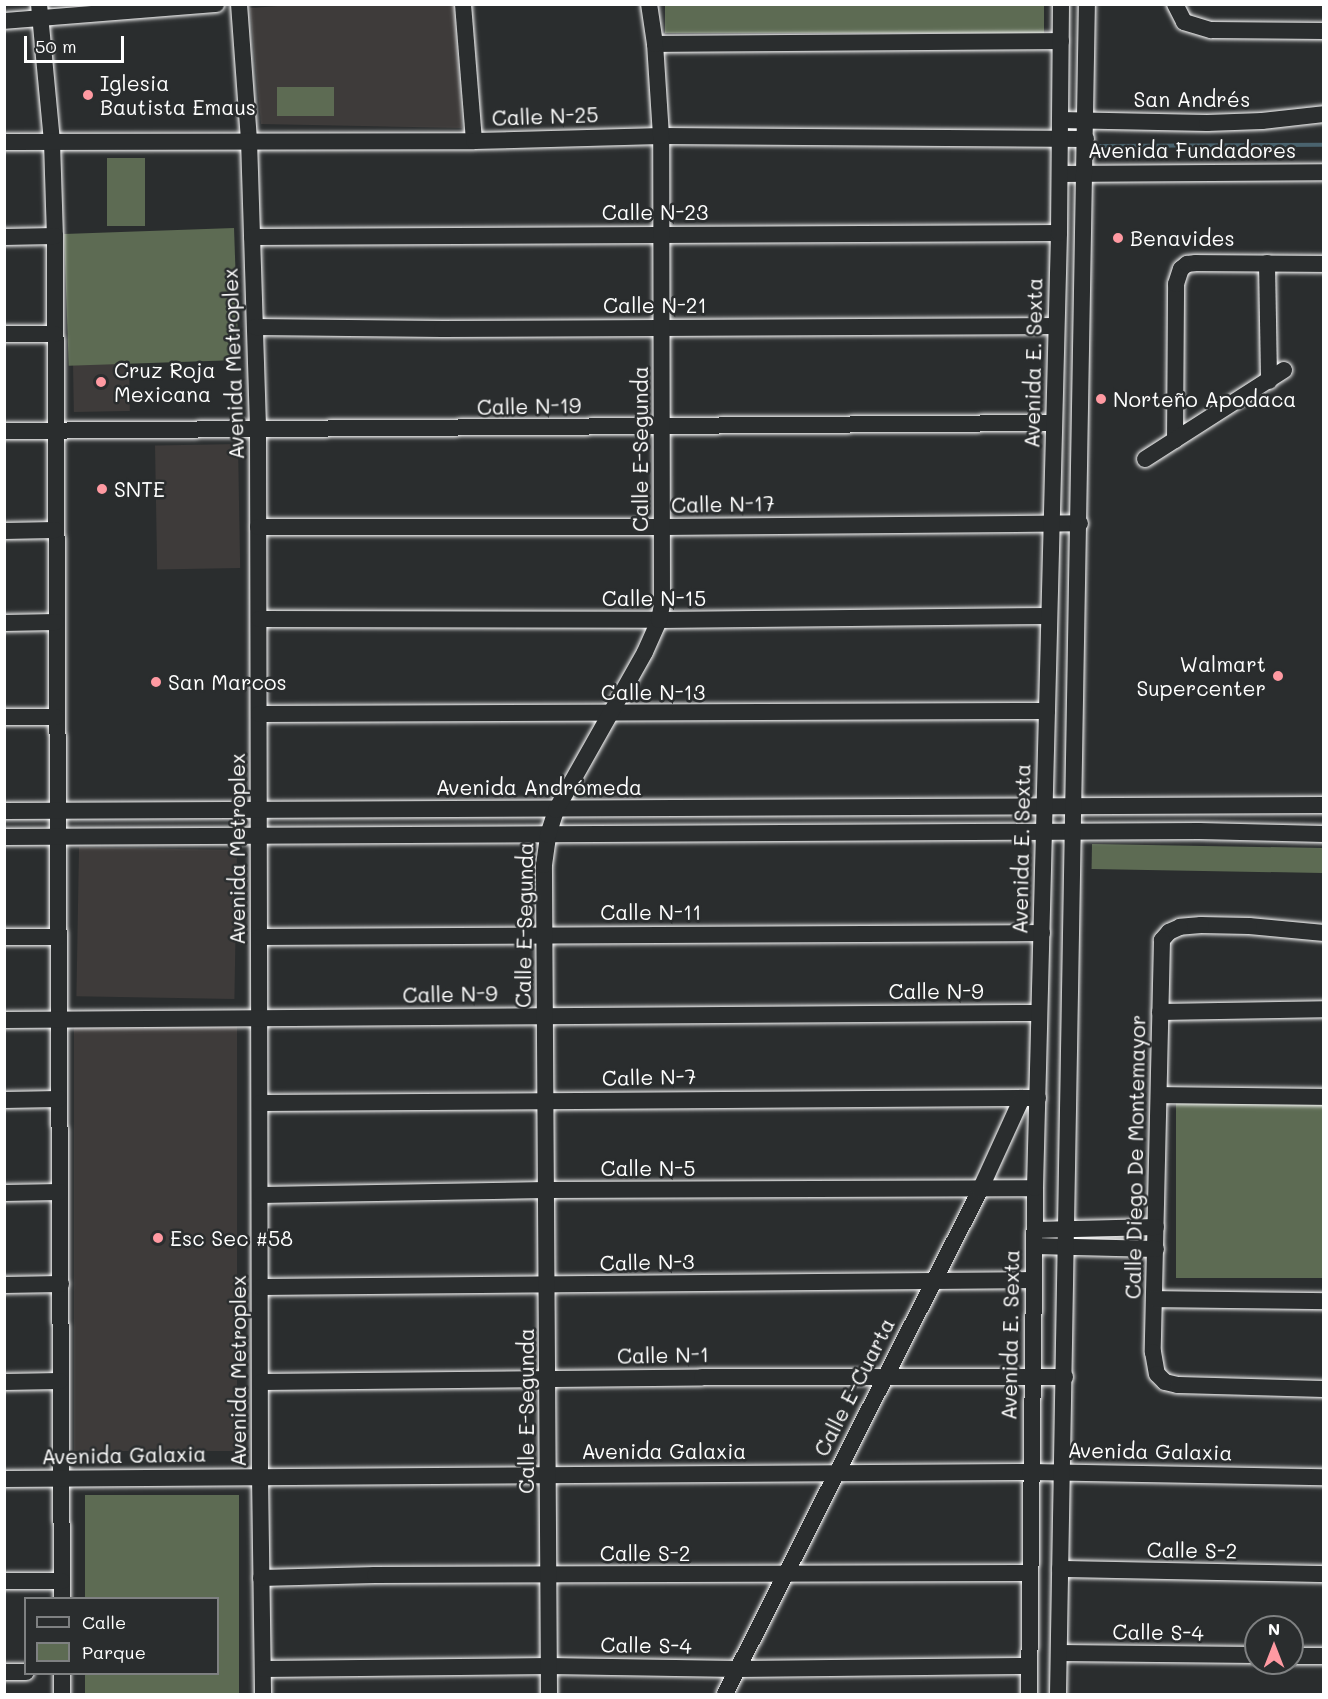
<!DOCTYPE html>
<meta charset="utf-8">
<style>
body{margin:0}
#map{position:relative;width:1328px;height:1699px;overflow:hidden;background:#2a2d2e;font-family:Mali,sans-serif}
div>[style]{position:absolute}
.built>*{inset:0;background:#3e3b3a;transform-origin:0 0}
.green>*{inset:0;background:#5d6b53;transform-origin:0 0}
.stream>*{height:4px;margin:-2px;padding:0 2px;transform-origin:2px;border-radius:2px;background:#4a636e}
.roads{filter:drop-shadow(0 0 2px #fff) drop-shadow(0 0 2px #fff)}
.minor>*{height:16px;margin:-8px;padding:0 8px;transform-origin:8px;border-radius:8px;background:#2a2d2e}
.dots>*{width:16px;height:16px;translate:-50% -50%;box-sizing:border-box;border:3px solid #2a2d2e;border-radius:50%}
span{translate:-50% -50%;white-space:nowrap;text-align:center;line-height:1.15;-webkit-text-stroke:5px #2a2d2e;paint-order:stroke}
.poi-label{font-size:21px;color:#fff}
.left{translate:0 -50%;text-align:left}
.right{translate:-100% -50%;text-align:right}
.street-label{font-size:21px;color:#fff}
.frame{position:absolute;inset:0;border:6px solid #fff;pointer-events:none}
.legend{position:absolute;left:24px;top:1597px;width:195px;height:78px;box-sizing:border-box;background:#2a2d2e;border:2px solid #7f8182;margin:0;padding:8px 10px;list-style:none;font-size:18px;color:#fff}
.legend li{display:flex;align-items:center;gap:12px;height:30px}
.legend b{width:30px;border:2px solid #7f8182}
.north{position:absolute;left:1244px;top:1615px;width:60px;height:60px;box-sizing:border-box;background:#2a2d2e;border:2px solid #7f8182;border-radius:50%;rotate:0deg;font-size:16px;font-weight:700;line-height:24px;text-align:center;color:#fff}
.north::after{content:'';display:block;margin:auto;width:21px;height:27px;background:#ff9aa2;clip-path:polygon(50% 0,100% 100%,50% 72%,0 100%)}
.scale{position:absolute;left:24px;top:36px;width:100px;height:27px;box-sizing:border-box;border:3px solid #fff;border-top:0;padding-left:8px;font-size:18px;line-height:21px;white-space:nowrap;color:#fff;-webkit-text-stroke:4px #2a2d2e;paint-order:stroke}
</style>
<div id="map">
<div class="built">
<i style="clip-path:polygon(304px 4px,454px 5px,462px 128px,261px 124px,250px 8px)"></i>
<i style="left:129px;top:362px;width:49px;height:56px;rotate:89deg"></i>
<i style="left:238px;top:444px;width:124px;height:83px;rotate:89deg"></i>
<i style="left:237px;top:850px;width:149px;height:158px;rotate:91deg"></i>
<i style="left:74px;top:1024px;width:163px;height:427px"></i>
</div>
<div class="green">
<i style="left:665px;top:5px;width:379px;height:28px"></i>
<i style="left:277px;top:87px;width:57px;height:29px"></i>
<i style="left:145px;top:158px;width:68px;height:38px;rotate:90deg"></i>
<i style="left:234px;top:228px;width:132px;height:170px;rotate:88deg"></i>
<i style="left:1092px;top:844px;width:231px;height:25px;rotate:1deg"></i>
<i style="left:1176px;top:1101px;width:147px;height:177px"></i>
<i style="clip-path:polygon(85px 1495px,239px 1495px,239px 1694px,85px 1694px,85px 1674px,218px 1674px,218px 1598px,85px 1598px)"></i>
</div>
<div class="stream">
<i style="left:1098px;top:146px;width:226px;rotate:-0.3deg"></i>
</div>
<div class="roads">
<div class="minor">
<i style="left:39px;top:4px;width:139px;rotate:84.6deg"></i>
<i style="left:52px;top:142px;width:94px;rotate:88.2deg"></i>
<i style="left:55px;top:236px;width:1362px;rotate:89.71deg"></i>
<i style="left:239px;top:4px;width:136px;rotate:85.8deg"></i>
<i style="left:249px;top:140px;width:290px;rotate:88.2deg"></i>
<i style="left:258px;top:430px;width:1046px;rotate:89.89deg"></i>
<i style="left:260px;top:1476px;width:218px;rotate:89.2deg"></i>
<i style="left:463px;top:4px;width:137px;rotate:85.4deg"></i>
<i style="left:1175px;top:4px;width:20px;rotate:63deg"></i>
<i style="left:1184px;top:22px;width:28px;rotate:17deg"></i>
<i style="left:1211px;top:30px;width:113px;rotate:0.5deg"></i>
<i style="left:4px;top:21px;width:213px;rotate:-4.6deg"></i>
<i style="left:655px;top:44px;width:406px;rotate:-0.4deg"></i>
<i style="left:1060px;top:120px;width:147px;rotate:1.2deg"></i>
<i style="left:1207px;top:123px;width:55px;rotate:-2.1deg"></i>
<i style="left:1262px;top:121px;width:62px;rotate:-6.4deg"></i>
<i style="left:4px;top:142px;width:470px;rotate:-0.1deg"></i>
<i style="left:474px;top:141px;width:187px;rotate:-1.5deg"></i>
<i style="left:661px;top:136px;width:425px;rotate:0.4deg"></i>
<i style="left:1060px;top:174px;width:264px;rotate:-0.4deg"></i>
<i style="left:4px;top:237px;width:51px;rotate:-1.1deg"></i>
<i style="left:252px;top:237px;width:807px;rotate:-0.28deg"></i>
<i style="left:1267px;top:263px;width:118px;rotate:89deg"></i>
<i style="left:255px;top:327px;width:187px;rotate:0.6deg"></i>
<i style="left:442px;top:329px;width:614px;rotate:-0.28deg"></i>
<i style="left:4px;top:334px;width:51px"></i>
<i style="left:4px;top:431px;width:1050px;rotate:-0.44deg"></i>
<i style="left:1175px;top:440px;width:156px;rotate:-89.6deg"></i>
<i style="left:1176px;top:284px;width:16px;rotate:-72deg"></i>
<i style="left:1181px;top:269px;width:8px;rotate:-40deg"></i>
<i style="left:1187px;top:264px;width:9px;rotate:-6deg"></i>
<i style="left:1196px;top:263px;width:128px;rotate:0.4deg"></i>
<i style="left:1145px;top:459px;width:165px;rotate:-32.6deg"></i>
<i style="left:258px;top:527px;width:405px"></i>
<i style="left:663px;top:527px;width:417px;rotate:-0.5deg"></i>
<i style="left:4px;top:531px;width:51px;rotate:-1.1deg"></i>
<i style="left:259px;top:619px;width:400px;rotate:0.1deg"></i>
<i style="left:659px;top:620px;width:390px;rotate:-0.6deg"></i>
<i style="left:4px;top:623px;width:52px;rotate:-1.1deg"></i>
<i style="left:259px;top:714px;width:788px;rotate:-0.22deg"></i>
<i style="left:4px;top:717px;width:52px"></i>
<i style="left:4px;top:811px;width:1320px;rotate:-0.26deg"></i>
<i style="left:4px;top:837px;width:1195px;rotate:-0.29deg"></i>
<i style="left:1199px;top:831px;width:125px;rotate:1.4deg"></i>
<i style="left:1324px;top:933px;width:75px;rotate:-174.7deg"></i>
<i style="left:1249px;top:926px;width:48px;rotate:-178.8deg"></i>
<i style="left:1201px;top:925px;width:21px;rotate:175deg"></i>
<i style="left:1180px;top:927px;width:12px;rotate:156deg"></i>
<i style="left:1169px;top:932px;width:11px;rotate:131deg"></i>
<i style="left:1162px;top:940px;width:412px;rotate:91.3deg"></i>
<i style="left:1153px;top:1352px;width:22px;rotate:80deg"></i>
<i style="left:1157px;top:1374px;width:11px;rotate:45deg"></i>
<i style="left:1165px;top:1382px;width:13px;rotate:13deg"></i>
<i style="left:1178px;top:1385px;width:146px;rotate:1.6deg"></i>
<i style="left:4px;top:937px;width:54px"></i>
<i style="left:260px;top:937px;width:782px;rotate:-0.29deg"></i>
<i style="left:1160px;top:1012px;width:164px;rotate:-1deg"></i>
<i style="left:4px;top:1020px;width:1035px;rotate:-0.39deg"></i>
<i style="left:1160px;top:1095px;width:164px;rotate:0.7deg"></i>
<i style="left:4px;top:1100px;width:55px;rotate:-1deg"></i>
<i style="left:260px;top:1103px;width:778px;rotate:-0.37deg"></i>
<i style="left:4px;top:1193px;width:56px;rotate:-1deg"></i>
<i style="left:261px;top:1195px;width:285px;rotate:-1deg"></i>
<i style="left:546px;top:1190px;width:489px;rotate:-0.2deg"></i>
<i style="left:1035px;top:1230px;width:121px;rotate:-1.4deg"></i>
<i style="left:1035px;top:1246px;width:121px;rotate:1.4deg"></i>
<i style="left:4px;top:1285px;width:57px;rotate:-1deg"></i>
<i style="left:261px;top:1287px;width:773px;rotate:-0.52deg"></i>
<i style="left:1154px;top:1299px;width:170px;rotate:0.7deg"></i>
<i style="left:4px;top:1382px;width:56px;rotate:-1deg"></i>
<i style="left:261px;top:1382px;width:441px;rotate:-0.6deg"></i>
<i style="left:702px;top:1377px;width:363px"></i>
<i style="left:4px;top:1479px;width:1026px;rotate:-0.39deg"></i>
<i style="left:1030px;top:1472px;width:294px;rotate:1deg"></i>
<i style="left:1060px;top:1569px;width:264px;rotate:1.1deg"></i>
<i style="left:261px;top:1578px;width:114px;rotate:-1.5deg"></i>
<i style="left:375px;top:1575px;width:654px;rotate:-0.18deg"></i>
<i style="left:4px;top:1581px;width:58px"></i>
<i style="left:1059px;top:1653px;width:197px;rotate:0.6deg"></i>
<i style="left:1292px;top:1656px;width:32px"></i>
<i style="left:263px;top:1669px;width:286px;rotate:-0.6deg"></i>
<i style="left:549px;top:1666px;width:189px;rotate:0.9deg"></i>
<i style="left:738px;top:1669px;width:291px;rotate:-0.6deg"></i>
<i style="left:4px;top:1672px;width:22px"></i>
<i style="left:62px;top:1674px;width:20px;rotate:90deg"></i>
<i style="left:549px;top:1694px;width:829px;rotate:-90.35deg"></i>
<i style="left:544px;top:865px;width:30px;rotate:-82deg"></i>
<i style="left:548px;top:835px;width:26px;rotate:-72deg"></i>
<i style="left:556px;top:810px;width:181px;rotate:-60.6deg"></i>
<i style="left:645px;top:652px;width:35px;rotate:-66deg"></i>
<i style="left:659px;top:620px;width:16px;rotate:-79deg"></i>
<i style="left:662px;top:604px;width:468px;rotate:-90.1deg"></i>
<i style="left:661px;top:136px;width:92px;rotate:-93.7deg"></i>
<i style="left:655px;top:44px;width:40px;rotate:-98.5deg"></i>
<i style="left:725px;top:1694px;width:565px;rotate:-63.16deg"></i>
<i style="left:980px;top:1190px;width:101px;rotate:-65.5deg"></i>
<i style="left:1029px;top:1694px;width:506px;rotate:-89.32deg"></i>
<i style="left:1035px;top:1188px;width:955px;rotate:-88.56deg"></i>
<i style="left:1059px;top:233px;width:229px;rotate:-89.5deg"></i>
<i style="left:1058px;top:1694px;width:1690px;rotate:-89.02deg"></i>
</div>
</div>
<div class="dots">
<i style="left:88px;top:95px;background:#ff9aa2"></i>
<i style="left:1118px;top:238px;background:#ff9aa2"></i>
<i style="left:101px;top:382px;background:#ff9aa2"></i>
<i style="left:1101px;top:399px;background:#ff9aa2"></i>
<i style="left:102px;top:489px;background:#ff9aa2"></i>
<i style="left:1278px;top:676px;background:#ff9aa2"></i>
<i style="left:156px;top:682px;background:#ff9aa2"></i>
<i style="left:158px;top:1238px;background:#ff9aa2"></i>
</div>
<div class="poi-label">
<span class="left" style="left:100px;top:95px">Iglesia<br>Bautista Emaus</span>
<span class="left" style="left:1130px;top:238px">Benavides</span>
<span class="left" style="left:114px;top:382px">Cruz Roja<br>Mexicana</span>
<span class="left" style="left:1113px;top:399px">Norteño Apodaca</span>
<span class="left" style="left:114px;top:489px">SNTE</span>
<span class="right" style="left:1266px;top:676px">Walmart<br>Supercenter</span>
<span class="left" style="left:168px;top:682px">San Marcos</span>
<span class="left" style="left:170px;top:1238px">Esc Sec #58</span>
</div>
<div class="street-label">
<span style="left:1192px;top:99px">San Andrés</span>
<span style="left:545px;top:116px;rotate:-2deg">Calle N-25</span>
<span style="left:1192px;top:150px">Avenida Fundadores</span>
<span style="left:655px;top:212px">Calle N-23</span>
<span style="left:655px;top:305px">Calle N-21</span>
<span style="left:1033px;top:363px;rotate:-89deg">Avenida E. Sexta</span>
<span style="left:233px;top:364px;rotate:-92deg">Avenida Metroplex</span>
<span style="left:529px;top:406px;rotate:-1deg">Calle N-19</span>
<span style="left:640px;top:449px;rotate:-90deg">Calle E-Segunda</span>
<span style="left:723px;top:504px;rotate:-1deg">Calle N-17</span>
<span style="left:654px;top:598px">Calle N-15</span>
<span style="left:653px;top:692px">Calle N-13</span>
<span style="left:539px;top:787px">Avenida Andrómeda</span>
<span style="left:237px;top:849px;rotate:-90deg">Avenida Metroplex</span>
<span style="left:1021px;top:849px;rotate:-89deg">Avenida E. Sexta</span>
<span style="left:651px;top:912px">Calle N-11</span>
<span style="left:524px;top:925px;rotate:-89deg">Calle E-Segunda</span>
<span style="left:936px;top:991px">Calle N-9</span>
<span style="left:450px;top:994px;rotate:-1deg">Calle N-9</span>
<span style="left:649px;top:1077px;rotate:-1deg">Calle N-7</span>
<span style="left:1135px;top:1157px;rotate:-89deg">Calle Diego De Montemayor</span>
<span style="left:648px;top:1168px">Calle N-5</span>
<span style="left:647px;top:1262px;rotate:-1deg">Calle N-3</span>
<span style="left:1010px;top:1335px;rotate:-89deg">Avenida E. Sexta</span>
<span style="left:663px;top:1355px;rotate:-1deg">Calle N-1</span>
<span style="left:238px;top:1371px;rotate:-90deg">Avenida Metroplex</span>
<span style="left:854px;top:1387px;rotate:-63deg">Calle E-Cuarta</span>
<span style="left:526px;top:1411px;rotate:-90deg">Calle E-Segunda</span>
<span style="left:664px;top:1451px">Avenida Galaxia</span>
<span style="left:1150px;top:1451px;rotate:1deg">Avenida Galaxia</span>
<span style="left:124px;top:1455px;rotate:-1deg">Avenida Galaxia</span>
<span style="left:1192px;top:1550px;rotate:1deg">Calle S-2</span>
<span style="left:645px;top:1553px">Calle S-2</span>
<span style="left:1158px;top:1632px;rotate:1deg">Calle S-4</span>
<span style="left:646px;top:1645px;rotate:1deg">Calle S-4</span>
</div>
<div class="frame"></div>
<ul class="legend">
<li><b style="height:8px;background:#2a2d2e"></b>Calle</li>
<li><b style="height:16px;background:#5d6b53"></b>Parque</li>
</ul>
<div class="north">N</div>
<div class="scale">50 m</div>
</div>
